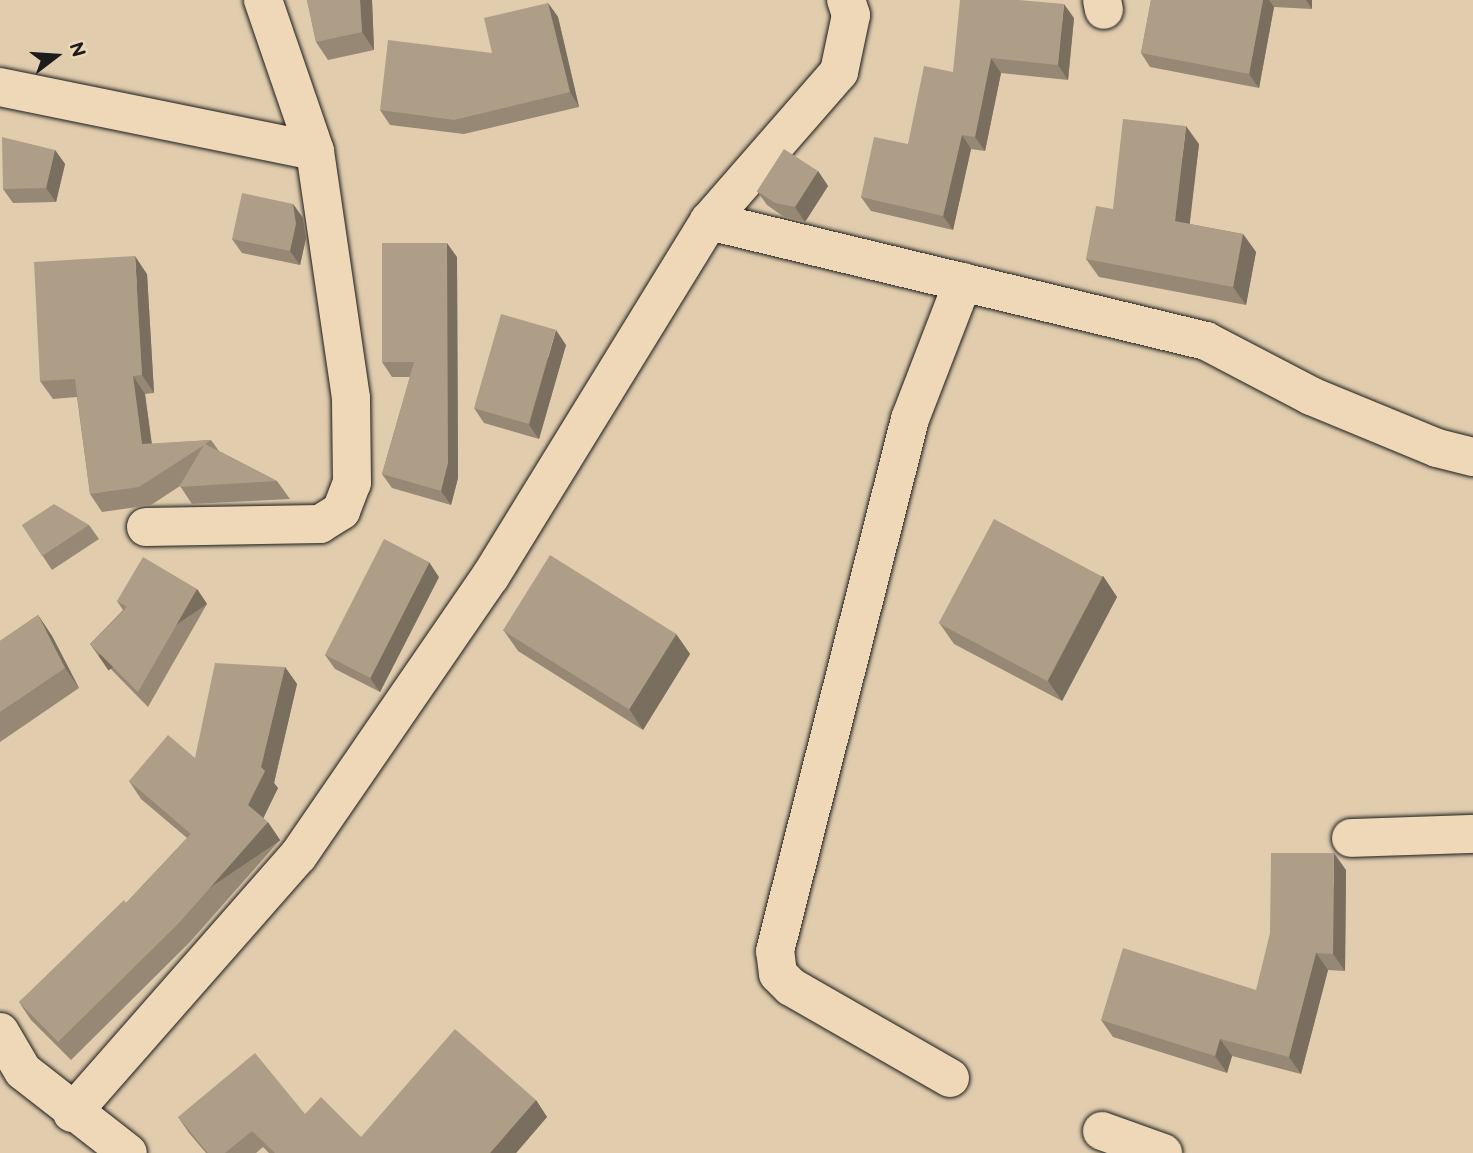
<!DOCTYPE html>
<style>
body{margin:0}
#map{position:relative;width:1473px;height:1153px;overflow:hidden;background:#e1cdae;font-family:"Balsamiq Sans",sans-serif}
div>[style]{position:absolute}
.roads{filter:drop-shadow(0 0 2px #1c1c1c) drop-shadow(0 0 2px #1c1c1c)}
.minor>*{height:38px;margin:-19px;padding:0 19px;transform-origin:19px;border-radius:19px;background:#eed8b7}
.wall>*{inset:0;background:#968874}
.shaded-wall>*{inset:0;background:#7a6f5e;transform-origin:0 0}
.building>*{inset:0;background:#ae9e87;transform-origin:0 0}
span{translate:-50% -50%;white-space:nowrap;text-align:center;line-height:1.15;-webkit-text-stroke:5px #eed8b7;paint-order:stroke}
.north{position:absolute;left:21px;top:21px;width:70px;height:70px;-webkit-text-stroke:5px #eed8b7;paint-order:stroke;rotate:73deg;font-size:19px;font-weight:700;line-height:28px;text-align:center;color:#1c1c1c}
.north::after{content:'';display:block;margin:auto;width:24px;height:32px;background:#1c1c1c;clip-path:polygon(50% 0,100% 100%,50% 72%,0 100%)}
</style>
<div id="map">
<div class="roads">
<div class="minor">
<i style="left:1102px;top:0;width:10px;rotate:79deg"></i>
<i style="left:0;top:87px;width:321px;rotate:11.5deg"></i>
<i style="left:709px;top:221px;width:511px;rotate:13.57deg"></i>
<i style="left:1206px;top:341px;width:119px;rotate:27.6deg"></i>
<i style="left:1311px;top:396px;width:136px;rotate:22.4deg"></i>
<i style="left:1437px;top:448px;width:37px;rotate:14deg"></i>
<i style="left:146px;top:527px;width:174px;rotate:-1deg"></i>
<i style="left:320px;top:524px;width:25px;rotate:-32deg"></i>
<i style="left:341px;top:511px;width:30px;rotate:-69deg"></i>
<i style="left:352px;top:483px;width:85px;rotate:-90.7deg"></i>
<i style="left:351px;top:398px;width:250px;rotate:-98.3deg"></i>
<i style="left:315px;top:151px;width:160px;rotate:-109deg"></i>
<i style="left:1351px;top:838px;width:122px;rotate:-1.9deg"></i>
<i style="left:0;top:1032px;width:45px;rotate:59.5deg"></i>
<i style="left:23px;top:1071px;width:133px;rotate:38deg"></i>
<i style="left:950px;top:1078px;width:183px;rotate:-150.2deg"></i>
<i style="left:791px;top:987px;width:18px;rotate:-135deg"></i>
<i style="left:778px;top:974px;width:23px;rotate:-97deg"></i>
<i style="left:775px;top:951px;width:549px;rotate:-75.76deg"></i>
<i style="left:910px;top:419px;width:147px;rotate:-68.9deg"></i>
<i style="left:72px;top:1113px;width:342px;rotate:-48.7deg"></i>
<i style="left:298px;top:856px;width:339px;rotate:-55.5deg"></i>
<i style="left:490px;top:577px;width:418px;rotate:-58.4deg"></i>
<i style="left:709px;top:221px;width:198px;rotate:-48.9deg"></i>
<i style="left:839px;top:72px;width:58px;rotate:-78.1deg"></i>
<i style="left:851px;top:15px;width:16px;rotate:-108deg"></i>
<i style="left:1102px;top:1131px;width:65px;rotate:19.8deg"></i>
</div>
</div>
<div class="wall">
<i style="clip-path:polygon(307px 0,372px 0,374px 50px,328px 60px,316px 42px)"></i>
<i style="clip-path:polygon(1151px 0,1312px 0,1312px 9px,1274px 7px,1259px 88px,1150px 67px,1141px 53px)"></i>
<i style="clip-path:polygon(548px 3px,558px 17px,579px 107px,464px 134px,390px 125px,380px 110px,492px 53px)"></i>
<i style="clip-path:polygon(1074px 18px,1068px 80px,1001px 73px,985px 151px,971px 149px,953px 230px,871px 211px,861px 197px,908px 144px,953px 72px)"></i>
<i style="clip-path:polygon(1199px 144px,1189px 224px,1243px 234px,1256px 252px,1246px 305px,1099px 277px,1086px 259px,1113px 209px)"></i>
<i style="clip-path:polygon(55px 150px,65px 164px,56px 202px,13px 203px,3px 189px)"></i>
<i style="clip-path:polygon(818px 171px,828px 186px,805px 222px,784px 217px,767px 205px,757px 191px)"></i>
<i style="clip-path:polygon(293px 204px,303px 218px,306px 238px,300px 265px,242px 253px,232px 239px)"></i>
<i style="clip-path:polygon(457px 257px,458px 478px,451px 505px,392px 488px,382px 474px,410px 377px,392px 377px,382px 362px)"></i>
<i style="clip-path:polygon(147px 274px,154px 393px,145px 394px,152px 444px,211px 440px,219px 451px,277px 481px,290px 499px,192px 504px,180px 486px,151px 505px,102px 512px,90px 494px,77px 397px,53px 399px,40px 381px)"></i>
<i style="clip-path:polygon(566px 345px,539px 439px,484px 423px,474px 408px)"></i>
<i style="clip-path:polygon(22px 525px,89px 525px,99px 539px,52px 570px)"></i>
<i style="clip-path:polygon(1103px 576px,1117px 597px,1062px 701px,954px 644px,940px 624px)"></i>
<i style="clip-path:polygon(439px 577px,380px 692px,335px 669px,325px 655px)"></i>
<i style="clip-path:polygon(197px 589px,207px 604px,148px 707px,100px 658px,90px 644px,123px 610px,117px 601px)"></i>
<i style="clip-path:polygon(38px 615px,52px 636px,79px 688px,0 742px,0 641px)"></i>
<i style="clip-path:polygon(504px 631px,676px 634px,690px 654px,643px 730px,518px 651px)"></i>
<i style="clip-path:polygon(285px 667px,297px 684px,274px 783px,278px 788px,263px 818px,280px 840px,190px 942px,71px 1060px,31px 1020px,19px 1002px,126px 903px,187px 838px,141px 799px,129px 781px,195px 758px)"></i>
<i style="clip-path:polygon(1346px 870px,1345px 971px,1328px 970px,1301px 1074px,1232px 1056px,1227px 1073px,1113px 1037px,1101px 1020px,1256px 990px)"></i>
<i style="clip-path:polygon(536px 1100px,547px 1117px,516px 1153px,269px 1153px,263px 1147px,256px 1153px,206px 1153px,189px 1133px,178px 1117px,305px 1114px,361px 1137px)"></i>
</div>
<div class="shaded-wall">
<i style="clip-path:polygon(360px 0,372px 0,374px 50px,362px 32px)"></i>
<i style="clip-path:polygon(1263px 0,1269px 0,1274px 7px,1259px 88px,1249px 74px)"></i>
<i style="clip-path:polygon(1306px 0,1312px 0,1312px 9px)"></i>
<i style="clip-path:polygon(548px 3px,558px 17px,579px 107px,570px 92px)"></i>
<i style="clip-path:polygon(1064px 4px,1074px 18px,1068px 80px,1058px 65px)"></i>
<i style="clip-path:polygon(991px 58px,1001px 73px,985px 151px,975px 137px)"></i>
<i style="clip-path:polygon(1186px 126px,1199px 144px,1188px 239px,1175px 221px)"></i>
<i style="clip-path:polygon(962px 135px,971px 149px,953px 230px,943px 216px)"></i>
<i style="clip-path:polygon(55px 150px,65px 164px,56px 202px,46px 188px)"></i>
<i style="clip-path:polygon(818px 171px,828px 186px,805px 222px,795px 207px)"></i>
<i style="clip-path:polygon(293px 204px,303px 218px,306px 238px,300px 265px,290px 251px)"></i>
<i style="clip-path:polygon(1243px 234px,1256px 252px,1246px 305px,1233px 287px)"></i>
<i style="clip-path:polygon(447px 243px,457px 257px,458px 478px,451px 505px,441px 491px)"></i>
<i style="clip-path:polygon(135px 256px,147px 274px,154px 393px,142px 375px)"></i>
<i style="clip-path:polygon(556px 330px,566px 345px,539px 439px,529px 425px)"></i>
<i style="clip-path:polygon(133px 376px,145px 394px,154px 462px,142px 444px)"></i>
<i style="clip-path:polygon(429px 562px,439px 577px,380px 692px,370px 678px)"></i>
<i style="clip-path:polygon(1103px 576px,1117px 597px,1062px 701px,1048px 681px)"></i>
<i style="left:197px;top:589px;width:18px;height:119px;rotate:56deg"></i>
<i style="clip-path:polygon(38px 615px,52px 636px,79px 688px,65px 668px)"></i>
<i style="clip-path:polygon(676px 634px,690px 654px,643px 730px,629px 709px)"></i>
<i style="clip-path:polygon(285px 667px,297px 684px,274px 783px,278px 788px,261px 823px,248px 805px,261px 767px)"></i>
<i style="left:268px;top:822px;width:22px;height:136px;rotate:56deg"></i>
<i style="clip-path:polygon(1334px 853px,1346px 870px,1345px 971px,1333px 954px)"></i>
<i style="clip-path:polygon(1316px 953px,1328px 970px,1301px 1074px,1289px 1057px)"></i>
<i style="clip-path:polygon(1220px 1039px,1232px 1056px,1227px 1073px,1215px 1056px)"></i>
<i style="clip-path:polygon(536px 1100px,547px 1117px,516px 1153px,490px 1153px)"></i>
</div>
<div class="building">
<i style="clip-path:polygon(307px 0,360px 0,362px 32px,316px 42px)"></i>
<i style="clip-path:polygon(960px 0,1019px 0,1064px 4px,1058px 65px,991px 58px,975px 137px,962px 135px,943px 216px,861px 197px,874px 137px,908px 144px,924px 66px,953px 72px)"></i>
<i style="clip-path:polygon(1151px 0,1263px 0,1249px 74px,1141px 53px)"></i>
<i style="clip-path:polygon(548px 3px,570px 92px,454px 120px,380px 110px,388px 40px,492px 53px,484px 18px)"></i>
<i style="clip-path:polygon(1123px 119px,1186px 126px,1175px 221px,1243px 234px,1233px 287px,1086px 259px,1096px 206px,1113px 209px)"></i>
<i style="clip-path:polygon(2px 137px,55px 150px,46px 188px,3px 189px)"></i>
<i style="clip-path:polygon(784px 149px,818px 171px,795px 207px,775px 203px,757px 191px)"></i>
<i style="clip-path:polygon(242px 193px,293px 204px,296px 224px,290px 251px,232px 239px)"></i>
<i style="clip-path:polygon(382px 243px,447px 243px,448px 463px,441px 491px,382px 474px,414px 362px,382px 362px)"></i>
<i style="clip-path:polygon(135px 256px,142px 375px,133px 376px,142px 444px,211px 440px,205px 444px,277px 481px,179px 487px,204px 445px,139px 487px,90px 494px,75px 379px,40px 381px,34px 262px)"></i>
<i style="left:501px;top:314px;width:57px;height:98px;rotate:16deg"></i>
<i style="clip-path:polygon(54px 504px,89px 525px,42px 556px,22px 525px)"></i>
<i style="left:994px;top:519px;width:123px;height:118px;rotate:28deg"></i>
<i style="left:384px;top:539px;width:51px;height:130px;rotate:27deg"></i>
<i style="left:550px;top:555px;width:149px;height:89px;rotate:32deg"></i>
<i style="clip-path:polygon(143px 557px,197px 589px,138px 692px,90px 644px,127px 607px,117px 601px)"></i>
<i style="clip-path:polygon(38px 615px,65px 668px,0 712px,0 641px)"></i>
<i style="clip-path:polygon(215px 663px,285px 667px,261px 767px,265px 771px,248px 805px,268px 822px,178px 924px,58px 1042px,19px 1002px,124px 900px,126px 903px,191px 834px,129px 781px,168px 735px,195px 758px)"></i>
<i style="clip-path:polygon(1271px 853px,1334px 853px,1333px 954px,1316px 953px,1289px 1057px,1220px 1039px,1215px 1056px,1101px 1020px,1123px 948px,1256px 990px,1270px 933px)"></i>
<i style="clip-path:polygon(455px 1029px,536px 1100px,490px 1153px,275px 1153px,252px 1131px,225px 1153px,208px 1153px,178px 1117px,255px 1053px,305px 1114px,321px 1097px,361px 1137px)"></i>
</div>
<div class="north">N</div>
</div>
